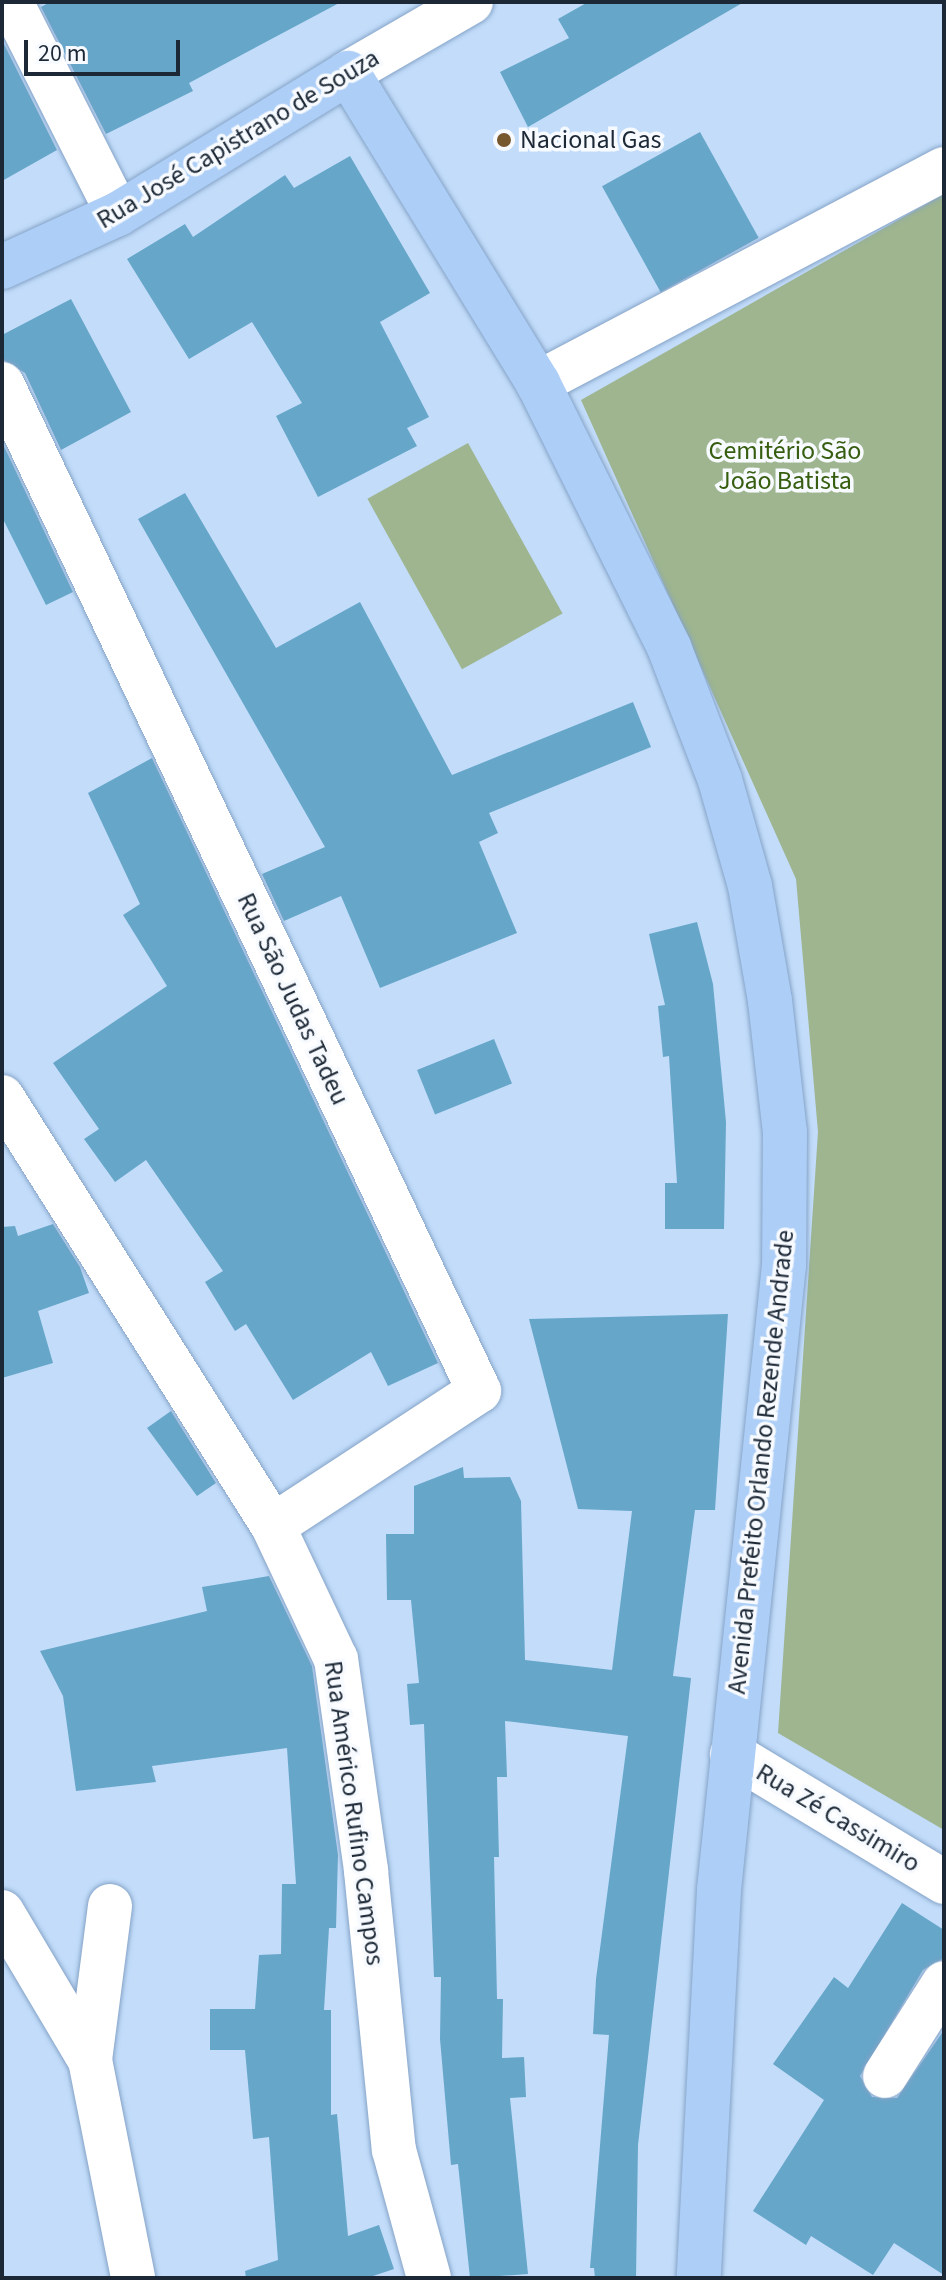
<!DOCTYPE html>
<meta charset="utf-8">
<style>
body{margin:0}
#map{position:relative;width:946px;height:2280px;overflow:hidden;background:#c2dcfa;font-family:"Source Sans 3",sans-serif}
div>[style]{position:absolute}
.green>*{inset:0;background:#9eb590;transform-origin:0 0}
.building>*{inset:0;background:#66a6c9;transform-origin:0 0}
.roads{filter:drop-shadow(0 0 2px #85a3c7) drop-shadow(0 0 2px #85a3c7)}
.street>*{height:44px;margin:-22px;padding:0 22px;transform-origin:22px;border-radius:22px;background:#fff}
.secondary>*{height:44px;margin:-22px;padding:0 22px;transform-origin:22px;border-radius:22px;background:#fff}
.primary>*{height:44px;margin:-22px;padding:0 22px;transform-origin:22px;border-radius:22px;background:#adcef7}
.dots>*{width:22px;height:22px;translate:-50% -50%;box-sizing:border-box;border:4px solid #f7fafe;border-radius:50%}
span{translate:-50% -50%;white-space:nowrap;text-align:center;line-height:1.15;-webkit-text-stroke:7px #f7fafe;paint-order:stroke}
.street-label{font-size:26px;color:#1c2836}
.poi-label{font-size:26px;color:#1c2836}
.left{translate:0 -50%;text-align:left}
.park-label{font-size:26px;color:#375e10}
.frame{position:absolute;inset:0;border:4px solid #1c2836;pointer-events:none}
.scale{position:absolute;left:24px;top:40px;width:156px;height:36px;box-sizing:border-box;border:4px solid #1c2836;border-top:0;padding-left:10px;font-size:24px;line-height:28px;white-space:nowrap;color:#1c2836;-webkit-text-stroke:6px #f7fafe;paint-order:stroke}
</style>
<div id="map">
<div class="green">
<i style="clip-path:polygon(944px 194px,944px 1830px,778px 1733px,818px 1132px,796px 879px,581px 400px)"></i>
<i style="left:468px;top:443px;width:195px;height:115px;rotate:61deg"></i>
</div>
<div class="building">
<i style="clip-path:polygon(50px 2px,341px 2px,189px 83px,193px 91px,106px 134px,41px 7px)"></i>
<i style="clip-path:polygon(588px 2px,744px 2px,528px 127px,500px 72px,569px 38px,558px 19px)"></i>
<i style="clip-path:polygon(2px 40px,57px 150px,2px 181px)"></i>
<i style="left:700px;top:132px;width:121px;height:112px;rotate:61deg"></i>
<i style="clip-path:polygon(350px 156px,430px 293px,380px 322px,429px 417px,407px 428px,417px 446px,318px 497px,276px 416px,302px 403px,252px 322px,189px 359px,127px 259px,185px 224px,193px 237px,285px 175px,294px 188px)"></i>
<i style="clip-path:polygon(71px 299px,131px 412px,61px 450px,25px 373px,2px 359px,2px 335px)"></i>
<i style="clip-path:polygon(2px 442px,73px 592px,46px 605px,2px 517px)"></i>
<i style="clip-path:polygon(185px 493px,276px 648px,360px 602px,452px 775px,633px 702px,651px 747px,489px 813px,498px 833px,479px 842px,517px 933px,380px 988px,341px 896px,284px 921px,262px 874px,325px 847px,138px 519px)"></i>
<i style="clip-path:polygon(152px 758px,438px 1363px,388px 1386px,371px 1352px,293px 1400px,246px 1324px,235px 1331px,205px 1282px,223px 1271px,146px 1160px,115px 1182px,84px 1139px,99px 1129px,53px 1063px,167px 986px,123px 915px,140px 904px,88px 793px)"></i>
<i style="clip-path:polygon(697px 922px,713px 984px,726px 1122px,724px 1229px,665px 1229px,665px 1183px,677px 1183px,669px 1056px,663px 1057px,658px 1006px,665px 1005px,649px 934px)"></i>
<i style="left:494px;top:1039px;width:48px;height:83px;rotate:68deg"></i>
<i style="clip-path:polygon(53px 1224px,80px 1267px,89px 1293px,38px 1311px,53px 1363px,2px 1378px,2px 1227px,15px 1226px,18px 1236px)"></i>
<i style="clip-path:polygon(728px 1314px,715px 1510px,695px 1510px,673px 1676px,691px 1678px,638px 2145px,636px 2278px,595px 2278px,594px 2268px,590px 2268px,609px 2035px,593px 2034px,596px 1979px,628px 1736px,505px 1721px,507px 1777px,497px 1777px,499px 1857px,494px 1857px,497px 1999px,503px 1999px,502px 2058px,524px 2057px,526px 2097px,510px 2098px,528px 2274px,470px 2278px,458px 2164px,451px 2165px,440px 2039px,441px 1977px,434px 1977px,424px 1724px,410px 1725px,407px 1684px,419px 1683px,411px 1600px,387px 1600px,386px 1534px,414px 1534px,414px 1486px,463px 1467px,464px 1478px,510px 1477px,521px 1501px,525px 1660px,612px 1670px,632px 1511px,578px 1509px,529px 1319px)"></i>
<i style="clip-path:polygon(171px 1411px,216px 1483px,197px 1496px,147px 1428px)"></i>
<i style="clip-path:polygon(269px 1576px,312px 1666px,338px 1855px,336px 1928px,329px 1928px,324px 2010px,331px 2010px,331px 2115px,337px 2114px,348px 2236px,379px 2225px,394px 2269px,367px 2278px,246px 2278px,245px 2271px,278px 2260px,269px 2137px,253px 2139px,245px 2050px,210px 2050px,210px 2009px,255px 2009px,259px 1955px,281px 1954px,282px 1884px,296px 1884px,287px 1748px,152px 1766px,156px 1782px,76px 1791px,63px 1696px,40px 1651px,207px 1611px,202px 1587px)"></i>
<i style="clip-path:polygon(902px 1903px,944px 1930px,944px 1958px,923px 1970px,860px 2076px,872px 2097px,897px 2098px,944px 2030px,944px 2275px,894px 2243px,873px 2275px,811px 2236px,806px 2245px,753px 2211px,824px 2100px,773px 2064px,834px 1977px,848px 1988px)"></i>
</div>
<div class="roads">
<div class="street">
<i style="left:11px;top:2px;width:237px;rotate:63.2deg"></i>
<i style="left:538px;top:383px;width:459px;rotate:-27.8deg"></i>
<i style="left:2px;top:384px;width:1114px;rotate:64.65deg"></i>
<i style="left:479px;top:1391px;width:246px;rotate:146.8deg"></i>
<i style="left:2px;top:1097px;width:507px;rotate:57.72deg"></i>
<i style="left:273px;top:1526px;width:147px;rotate:64.7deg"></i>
<i style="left:336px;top:1659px;width:214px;rotate:81.9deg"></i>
<i style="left:366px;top:1871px;width:280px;rotate:84.3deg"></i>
<i style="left:394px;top:2150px;width:133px;rotate:74.7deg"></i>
<i style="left:732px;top:1754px;width:248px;rotate:31.1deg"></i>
<i style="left:110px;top:1906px;width:155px;rotate:97.4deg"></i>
<i style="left:90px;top:2060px;width:222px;rotate:78.8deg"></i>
<i style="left:2px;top:1912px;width:172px;rotate:59.3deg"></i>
<i style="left:885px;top:2076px;width:110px;rotate:-57.6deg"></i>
</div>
<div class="secondary">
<i style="left:348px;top:73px;width:142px;rotate:-30deg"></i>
</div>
<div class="primary">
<i style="left:2px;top:267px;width:128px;rotate:-24.6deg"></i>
<i style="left:118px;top:214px;width:270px;rotate:-31.5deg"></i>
<i style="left:348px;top:73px;width:364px;rotate:58.5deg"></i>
<i style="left:538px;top:383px;width:295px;rotate:63.6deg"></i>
<i style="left:669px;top:647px;width:142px;rotate:69deg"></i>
<i style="left:720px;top:780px;width:110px;rotate:74.2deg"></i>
<i style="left:750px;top:886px;width:117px;rotate:80.1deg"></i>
<i style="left:770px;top:1001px;width:132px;rotate:83.5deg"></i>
<i style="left:785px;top:1132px;width:133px;rotate:90.4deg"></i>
<i style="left:784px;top:1265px;width:628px;rotate:95.94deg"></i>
<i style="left:719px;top:1890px;width:389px;rotate:93deg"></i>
</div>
</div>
<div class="dots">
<i style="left:504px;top:140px;background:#77572d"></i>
</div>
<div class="street-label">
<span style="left:238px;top:139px;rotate:-31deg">Rua José Capistrano de Souza</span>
<span style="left:293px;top:999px;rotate:65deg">Rua São Judas Tadeu</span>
<span style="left:761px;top:1462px;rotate:-84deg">Avenida Prefeito Orlando Rezende Andrade</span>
<span style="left:354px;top:1813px;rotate:82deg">Rua Américo Rufino Campos</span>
<span style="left:838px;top:1818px;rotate:31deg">Rua Zé Cassimiro</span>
</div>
<div class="poi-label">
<span class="left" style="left:520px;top:140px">Nacional Gas</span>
</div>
<div class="park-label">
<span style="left:785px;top:466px">Cemitério São<br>João Batista</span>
</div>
<div class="frame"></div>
<div class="scale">20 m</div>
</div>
